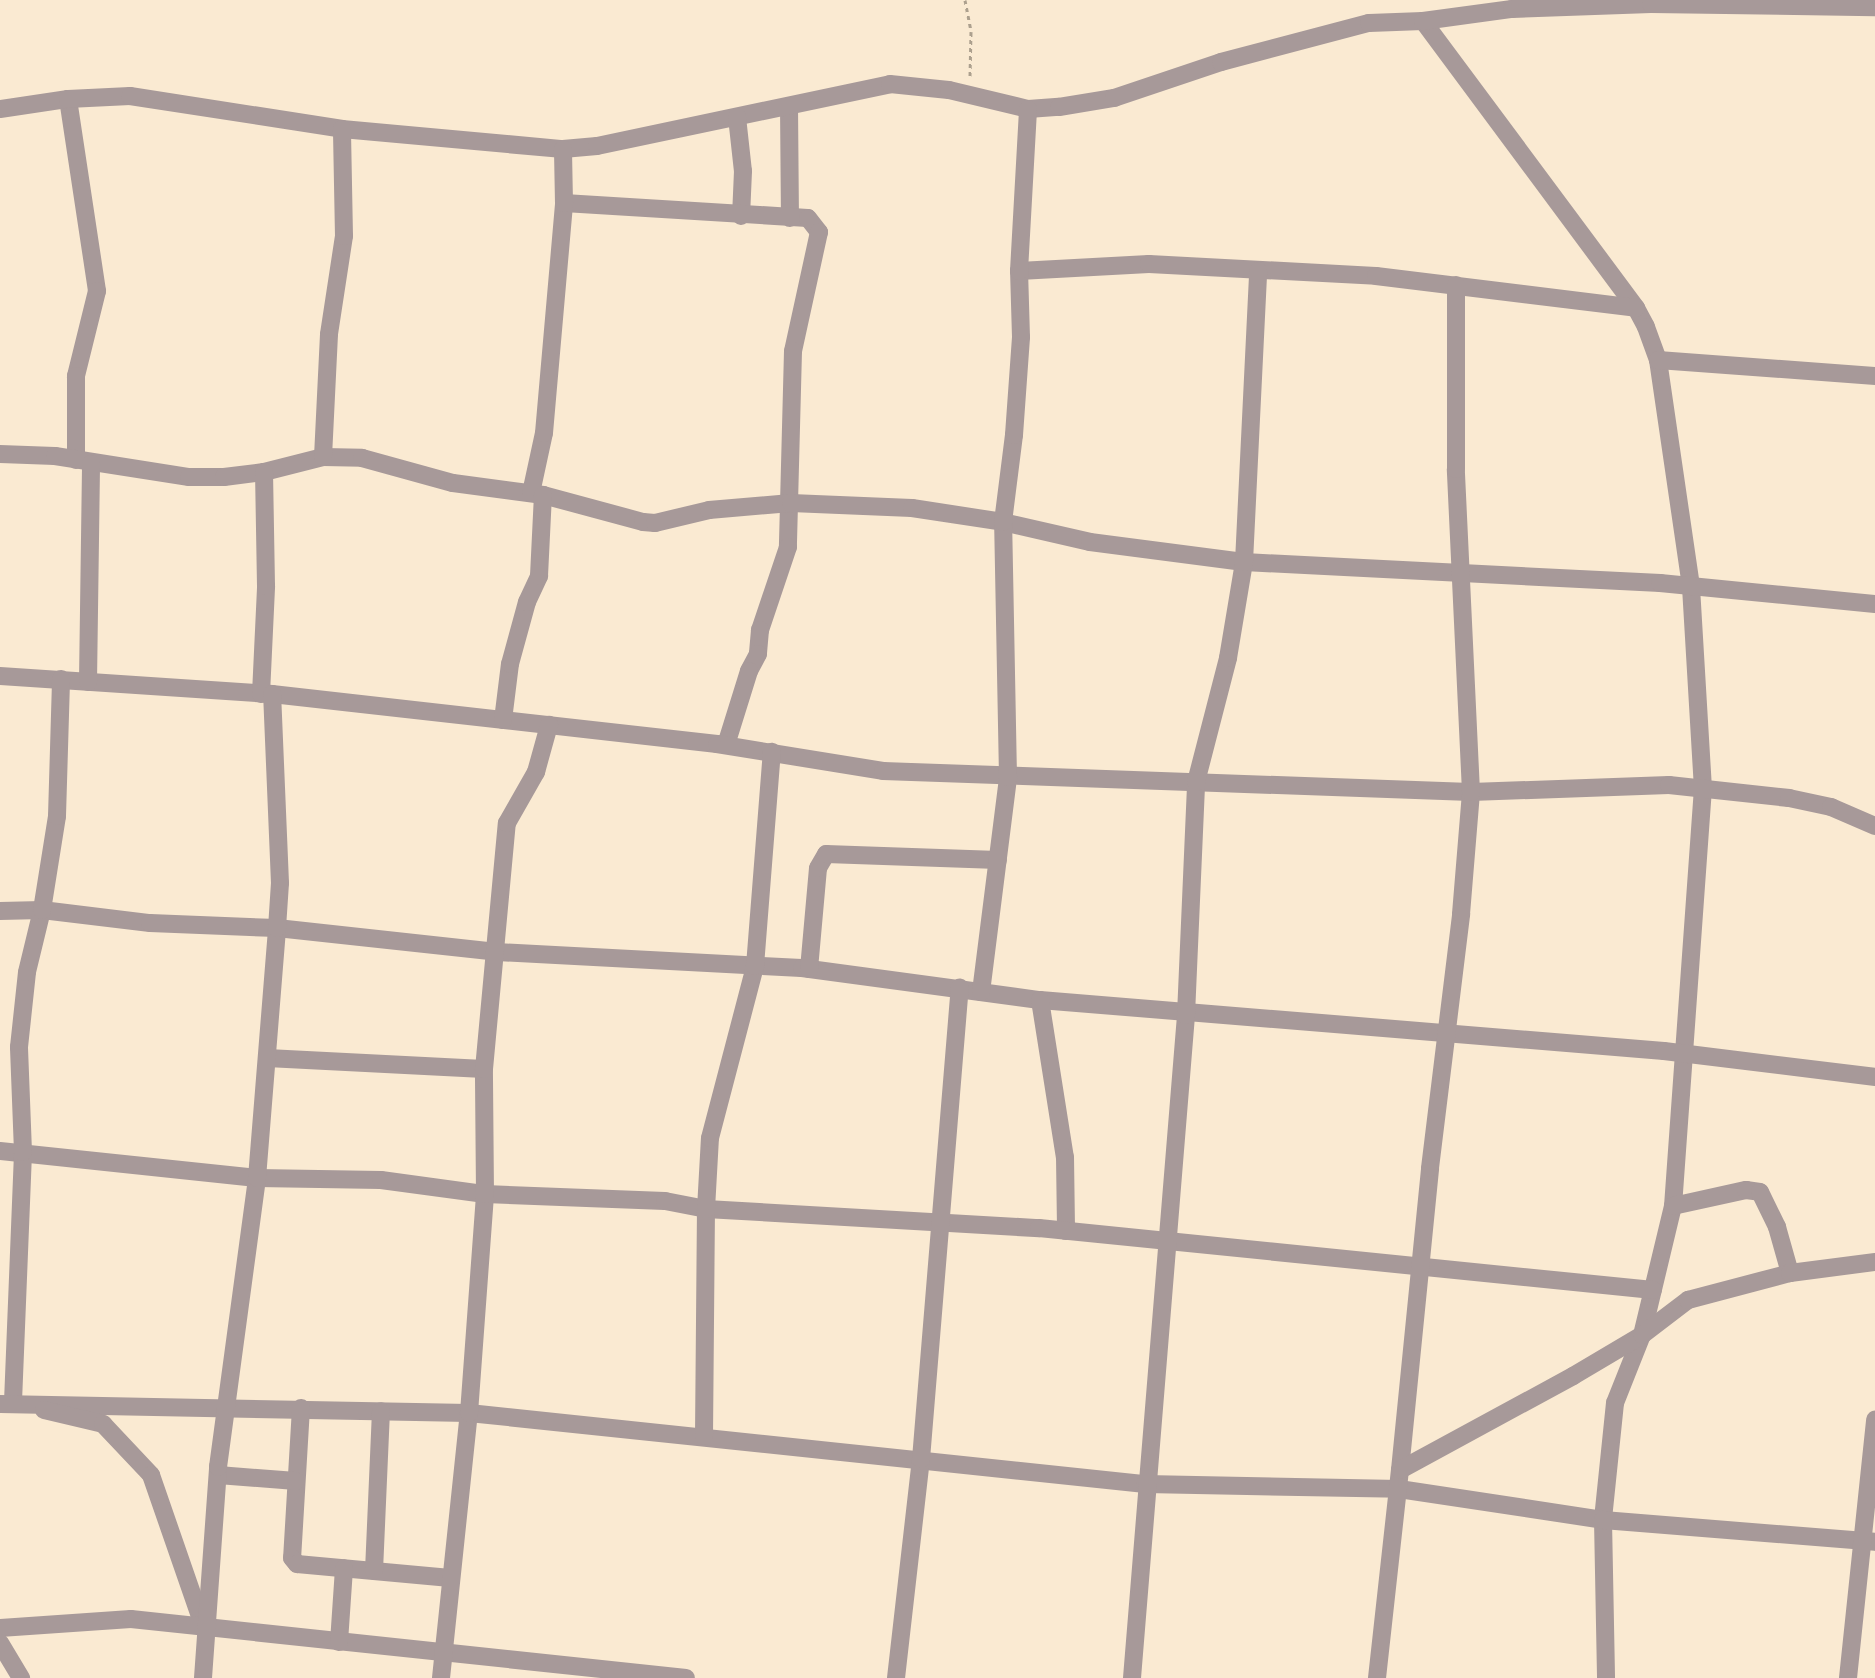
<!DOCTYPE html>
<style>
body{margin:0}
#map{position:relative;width:1875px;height:1678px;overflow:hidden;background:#faead2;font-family:Barlow,sans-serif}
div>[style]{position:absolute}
.path>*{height:3px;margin-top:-1.5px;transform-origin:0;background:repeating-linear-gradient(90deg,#aca08e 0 4px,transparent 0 8px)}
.minor>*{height:18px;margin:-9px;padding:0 9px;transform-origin:9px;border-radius:9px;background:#a79999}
span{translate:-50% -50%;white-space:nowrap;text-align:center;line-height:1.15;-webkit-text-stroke:8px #fff;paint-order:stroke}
</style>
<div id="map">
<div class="path">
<i style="left:965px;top:0;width:33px;rotate:79deg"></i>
<i style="left:971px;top:32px;width:44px;rotate:91.3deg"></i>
</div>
<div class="minor">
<i style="left:1423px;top:21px;width:357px;rotate:53.4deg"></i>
<i style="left:1636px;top:308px;width:21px;rotate:62deg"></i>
<i style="left:1646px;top:327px;width:35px;rotate:70deg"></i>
<i style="left:1658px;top:360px;width:229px;rotate:81.7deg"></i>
<i style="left:1691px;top:587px;width:201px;rotate:86.6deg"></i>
<i style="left:1703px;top:788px;width:419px;rotate:94.1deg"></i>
<i style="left:1673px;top:1206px;width:133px;rotate:103.5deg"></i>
<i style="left:1642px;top:1335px;width:73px;rotate:111.7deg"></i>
<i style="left:1615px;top:1403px;width:118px;rotate:95.9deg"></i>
<i style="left:1603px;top:1520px;width:158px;rotate:88.9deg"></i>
<i style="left:68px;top:99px;width:194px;rotate:81.4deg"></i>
<i style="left:97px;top:291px;width:88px;rotate:103.9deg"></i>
<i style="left:76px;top:376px;width:84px;rotate:90deg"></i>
<i style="left:789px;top:106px;width:112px;rotate:89.5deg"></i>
<i style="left:0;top:109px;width:69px;rotate:-8.4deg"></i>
<i style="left:68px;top:99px;width:62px;rotate:-2.8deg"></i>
<i style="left:130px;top:96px;width:215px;rotate:8.8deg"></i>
<i style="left:342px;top:129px;width:222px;rotate:5.2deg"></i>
<i style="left:563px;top:149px;width:34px;rotate:-5deg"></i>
<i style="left:597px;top:146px;width:299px;rotate:-11.9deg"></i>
<i style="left:890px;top:84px;width:59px;rotate:5.8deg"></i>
<i style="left:949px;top:90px;width:81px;rotate:13.5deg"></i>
<i style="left:1028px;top:109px;width:31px;rotate:-4deg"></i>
<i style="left:1059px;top:107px;width:56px;rotate:-9.3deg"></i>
<i style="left:1114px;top:98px;width:113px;rotate:-18.6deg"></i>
<i style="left:1221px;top:62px;width:153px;rotate:-14.8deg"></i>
<i style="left:1369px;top:23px;width:54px;rotate:-2.1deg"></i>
<i style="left:1423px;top:21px;width:90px;rotate:-7.7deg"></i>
<i style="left:1512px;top:9px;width:139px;rotate:-2.1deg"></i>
<i style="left:1651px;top:4px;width:224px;rotate:0.8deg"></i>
<i style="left:737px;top:117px;width:54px;rotate:83.7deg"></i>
<i style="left:743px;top:171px;width:45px;rotate:92.5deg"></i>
<i style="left:564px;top:203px;width:244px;rotate:3.5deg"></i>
<i style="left:808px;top:218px;width:18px;rotate:52deg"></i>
<i style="left:819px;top:232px;width:122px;rotate:102.3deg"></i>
<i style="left:793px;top:351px;width:196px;rotate:91.5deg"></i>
<i style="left:788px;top:547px;width:88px;rotate:108.6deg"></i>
<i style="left:760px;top:630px;width:24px;rotate:95deg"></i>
<i style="left:758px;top:654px;width:19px;rotate:118deg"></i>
<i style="left:749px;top:671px;width:77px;rotate:107.3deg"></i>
<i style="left:1019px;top:271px;width:130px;rotate:-3.1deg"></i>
<i style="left:1149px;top:264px;width:227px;rotate:3deg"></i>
<i style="left:1376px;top:276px;width:262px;rotate:7deg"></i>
<i style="left:1658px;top:360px;width:218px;rotate:4.2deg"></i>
<i style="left:0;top:454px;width:55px;rotate:2.1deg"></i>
<i style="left:55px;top:456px;width:136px;rotate:8.9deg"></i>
<i style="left:189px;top:477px;width:35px"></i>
<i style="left:224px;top:477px;width:40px;rotate:-7.1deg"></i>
<i style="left:264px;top:472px;width:61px;rotate:-14.3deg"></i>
<i style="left:323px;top:457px;width:39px;rotate:1deg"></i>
<i style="left:362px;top:458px;width:94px;rotate:15.4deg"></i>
<i style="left:453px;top:483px;width:91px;rotate:7.6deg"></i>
<i style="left:543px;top:495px;width:104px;rotate:15.1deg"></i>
<i style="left:643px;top:522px;width:12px;rotate:5deg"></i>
<i style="left:655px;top:523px;width:56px;rotate:-13.5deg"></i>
<i style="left:709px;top:510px;width:82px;rotate:-4.9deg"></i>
<i style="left:791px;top:503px;width:121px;rotate:2.4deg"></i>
<i style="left:912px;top:508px;width:92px;rotate:8.7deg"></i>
<i style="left:1003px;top:522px;width:89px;rotate:12.9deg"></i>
<i style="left:1090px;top:542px;width:155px;rotate:7.4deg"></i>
<i style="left:1244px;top:562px;width:417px;rotate:2.9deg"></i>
<i style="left:1660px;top:583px;width:216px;rotate:5.6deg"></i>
<i style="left:323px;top:457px;width:123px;rotate:-87.2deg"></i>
<i style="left:329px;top:334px;width:99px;rotate:-81.3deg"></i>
<i style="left:344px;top:236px;width:107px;rotate:-91.1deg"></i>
<i style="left:531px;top:493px;width:61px;rotate:-77.8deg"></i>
<i style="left:544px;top:433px;width:231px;rotate:-85deg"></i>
<i style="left:564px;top:203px;width:54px;rotate:-91.1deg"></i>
<i style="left:0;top:676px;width:273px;rotate:3.8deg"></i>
<i style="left:272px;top:694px;width:448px;rotate:6.4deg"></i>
<i style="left:717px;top:744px;width:168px;rotate:9.2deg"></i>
<i style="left:883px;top:771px;width:588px;rotate:2.05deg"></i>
<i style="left:1471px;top:792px;width:198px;rotate:-2deg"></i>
<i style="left:1669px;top:785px;width:121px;rotate:6.2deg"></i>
<i style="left:1789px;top:798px;width:43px;rotate:12.1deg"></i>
<i style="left:1831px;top:807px;width:48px;rotate:23.4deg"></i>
<i style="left:88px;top:682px;width:218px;rotate:-89.2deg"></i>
<i style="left:261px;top:694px;width:108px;rotate:-87.3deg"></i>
<i style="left:266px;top:586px;width:114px;rotate:-91deg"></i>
<i style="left:503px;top:720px;width:56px;rotate:-82.9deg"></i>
<i style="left:510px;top:664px;width:64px;rotate:-74.7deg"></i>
<i style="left:527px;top:602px;width:29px;rotate:-65deg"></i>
<i style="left:539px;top:576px;width:81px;rotate:-87.2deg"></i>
<i style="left:0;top:911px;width:42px;rotate:-1.4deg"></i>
<i style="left:42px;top:910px;width:109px;rotate:6.9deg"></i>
<i style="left:150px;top:923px;width:127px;rotate:2.3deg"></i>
<i style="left:277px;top:928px;width:221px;rotate:6.2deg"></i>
<i style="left:497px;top:952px;width:305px;rotate:3deg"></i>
<i style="left:802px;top:968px;width:240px;rotate:7.7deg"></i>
<i style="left:1040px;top:1000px;width:626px;rotate:4.67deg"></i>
<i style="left:1664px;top:1051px;width:213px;rotate:7deg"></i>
<i style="left:809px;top:969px;width:101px;rotate:-84.9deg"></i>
<i style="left:818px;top:868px;width:16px;rotate:-60deg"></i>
<i style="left:826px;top:854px;width:172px;rotate:2deg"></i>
<i style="left:981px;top:992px;width:217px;rotate:-82.8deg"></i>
<i style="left:1008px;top:777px;width:255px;rotate:-91.1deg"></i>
<i style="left:1003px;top:522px;width:88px;rotate:-82.8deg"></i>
<i style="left:1014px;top:435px;width:98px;rotate:-85.9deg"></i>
<i style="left:1021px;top:337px;width:66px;rotate:-91.7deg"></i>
<i style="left:1019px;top:271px;width:162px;rotate:-86.8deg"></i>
<i style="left:1040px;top:1000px;width:159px;rotate:81deg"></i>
<i style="left:1065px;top:1157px;width:74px;rotate:89.2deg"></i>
<i style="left:267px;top:1058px;width:217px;rotate:2.9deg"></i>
<i style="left:0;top:1151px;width:258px;rotate:6deg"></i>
<i style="left:257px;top:1178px;width:124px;rotate:0.9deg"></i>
<i style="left:381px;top:1180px;width:105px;rotate:7.7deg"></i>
<i style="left:485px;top:1194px;width:180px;rotate:2.2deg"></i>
<i style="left:665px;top:1201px;width:42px;rotate:11deg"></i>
<i style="left:706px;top:1209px;width:334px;rotate:3.3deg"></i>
<i style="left:1039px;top:1228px;width:617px;rotate:5.77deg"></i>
<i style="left:1673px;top:1206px;width:75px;rotate:-12.4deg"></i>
<i style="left:1746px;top:1190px;width:14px;rotate:8deg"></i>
<i style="left:1760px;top:1192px;width:39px;rotate:64deg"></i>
<i style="left:1777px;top:1227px;width:48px;rotate:74.2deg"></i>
<i style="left:13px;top:1402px;width:250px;rotate:-87.7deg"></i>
<i style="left:23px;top:1152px;width:105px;rotate:-92.2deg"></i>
<i style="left:19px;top:1047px;width:75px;rotate:-83.9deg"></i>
<i style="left:27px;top:972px;width:64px;rotate:-76.4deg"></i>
<i style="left:42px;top:910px;width:95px;rotate:-80.9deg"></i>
<i style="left:57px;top:816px;width:137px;rotate:-88.3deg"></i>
<i style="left:0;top:1404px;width:469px;rotate:1.1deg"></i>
<i style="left:469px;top:1413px;width:680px;rotate:6deg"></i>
<i style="left:1145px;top:1484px;width:254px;rotate:1.1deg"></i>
<i style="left:1399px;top:1489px;width:206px;rotate:8.6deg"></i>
<i style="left:1603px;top:1520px;width:273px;rotate:4.6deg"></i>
<i style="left:301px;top:1408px;width:150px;rotate:93.4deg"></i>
<i style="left:292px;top:1558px;width:8px;rotate:50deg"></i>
<i style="left:297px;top:1564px;width:154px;rotate:5.2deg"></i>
<i style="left:44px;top:1410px;width:61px;rotate:13.3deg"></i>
<i style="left:103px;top:1424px;width:70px;rotate:46.7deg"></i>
<i style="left:151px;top:1475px;width:156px;rotate:70.9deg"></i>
<i style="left:704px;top:1436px;width:227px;rotate:-89.5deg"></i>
<i style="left:706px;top:1209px;width:71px;rotate:-86.8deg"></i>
<i style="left:710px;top:1138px;width:178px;rotate:-75.3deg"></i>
<i style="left:755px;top:966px;width:215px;rotate:-85.5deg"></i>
<i style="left:1400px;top:1470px;width:303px;rotate:-84.3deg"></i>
<i style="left:1430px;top:1168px;width:256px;rotate:-83deg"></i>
<i style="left:1461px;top:914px;width:122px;rotate:-85.3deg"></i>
<i style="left:1471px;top:792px;width:323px;rotate:-92.7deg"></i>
<i style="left:1456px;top:469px;width:184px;rotate:-90deg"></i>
<i style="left:218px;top:1475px;width:78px;rotate:4.4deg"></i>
<i style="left:374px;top:1571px;width:160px;rotate:-87.5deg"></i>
<i style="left:0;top:1628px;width:131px;rotate:-3.9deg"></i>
<i style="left:131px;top:1619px;width:558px;rotate:6.07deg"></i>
<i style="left:339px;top:1642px;width:74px;rotate:-86.1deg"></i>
<i style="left:0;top:1643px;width:41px;rotate:59deg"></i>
<i style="left:203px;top:1678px;width:212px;rotate:-85.9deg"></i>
<i style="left:218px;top:1467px;width:292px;rotate:-82.3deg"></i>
<i style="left:257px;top:1178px;width:251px;rotate:-85.4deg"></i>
<i style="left:277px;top:928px;width:45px;rotate:-86.2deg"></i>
<i style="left:280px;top:883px;width:189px;rotate:-92.4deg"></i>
<i style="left:441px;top:1678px;width:266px;rotate:-84deg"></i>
<i style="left:469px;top:1413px;width:220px;rotate:-85.8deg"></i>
<i style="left:485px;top:1194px;width:125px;rotate:-90.5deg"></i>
<i style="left:484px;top:1069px;width:247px;rotate:-84.7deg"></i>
<i style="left:507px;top:823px;width:59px;rotate:-60.4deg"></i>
<i style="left:536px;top:772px;width:49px;rotate:-74.5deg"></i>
<i style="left:896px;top:1678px;width:220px;rotate:-83.5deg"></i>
<i style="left:921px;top:1459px;width:473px;rotate:-85.3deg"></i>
<i style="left:1132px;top:1678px;width:665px;rotate:-85.34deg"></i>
<i style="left:1186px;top:1015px;width:233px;rotate:-87.5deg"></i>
<i style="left:1196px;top:782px;width:128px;rotate:-75.5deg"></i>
<i style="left:1228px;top:658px;width:97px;rotate:-80.5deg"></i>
<i style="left:1244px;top:562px;width:291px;rotate:-87.2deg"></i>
<i style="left:1377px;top:1678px;width:209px;rotate:-83.7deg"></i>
<i style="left:1400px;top:1470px;width:197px;rotate:-28.5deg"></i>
<i style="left:1573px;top:1376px;width:80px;rotate:-30.7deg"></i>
<i style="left:1642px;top:1335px;width:58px;rotate:-37.3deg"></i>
<i style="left:1688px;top:1300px;width:106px;rotate:-14.8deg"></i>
<i style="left:1790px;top:1273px;width:86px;rotate:-7.4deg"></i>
<i style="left:1848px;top:1678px;width:260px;rotate:-84deg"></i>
</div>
</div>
